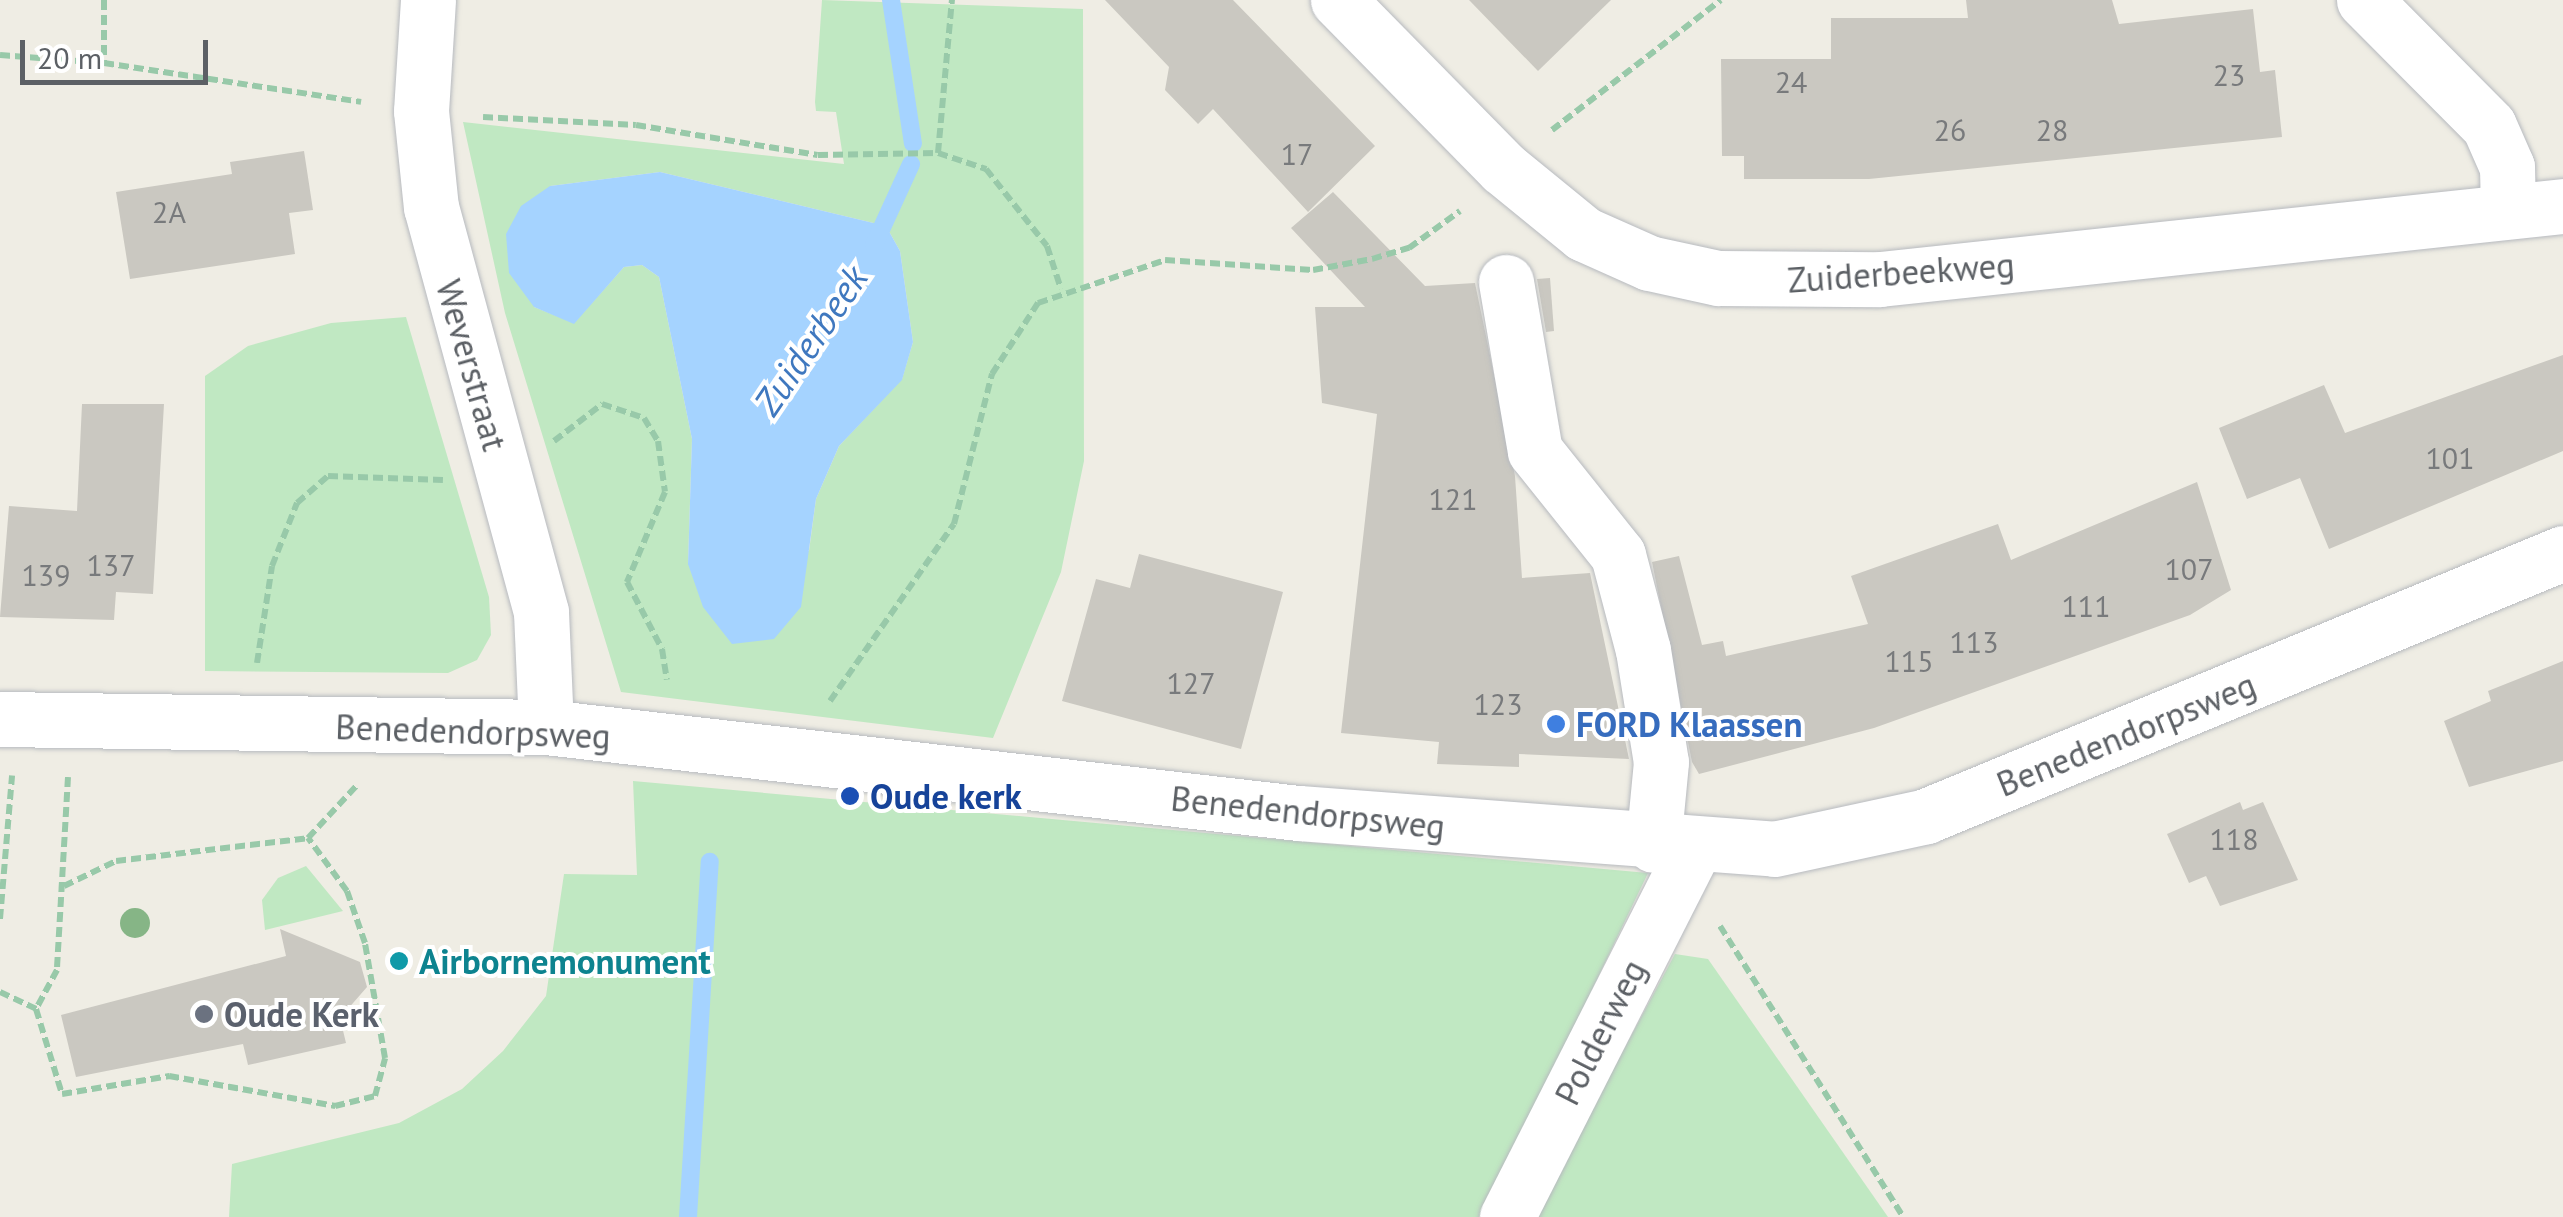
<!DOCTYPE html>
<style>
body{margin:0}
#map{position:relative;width:2563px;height:1217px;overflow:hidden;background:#efede4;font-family:"PT Sans",sans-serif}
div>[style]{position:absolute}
.green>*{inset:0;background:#c0e8c2}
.water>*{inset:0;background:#a5d3ff}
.stream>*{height:18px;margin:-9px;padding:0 9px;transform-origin:9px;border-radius:9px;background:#a5d3ff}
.building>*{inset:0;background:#cac8c1}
.path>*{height:6px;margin-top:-3px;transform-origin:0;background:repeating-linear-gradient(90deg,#98c9a9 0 10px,transparent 0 15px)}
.roads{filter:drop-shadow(0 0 2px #b7babf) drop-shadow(0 0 2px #b7babf)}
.minor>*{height:55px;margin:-27.5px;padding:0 27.5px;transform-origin:27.5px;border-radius:27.5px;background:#fff}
.trees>*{width:30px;height:30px;margin:-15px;border-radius:50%;background:#86b586}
.dots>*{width:28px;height:28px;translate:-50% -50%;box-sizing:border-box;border:5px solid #fff;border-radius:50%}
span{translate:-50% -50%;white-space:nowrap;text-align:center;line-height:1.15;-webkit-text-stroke:8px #fff;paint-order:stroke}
.number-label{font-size:30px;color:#787a7c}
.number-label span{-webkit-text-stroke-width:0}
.street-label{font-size:35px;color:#5c6065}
.shop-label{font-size:35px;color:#366cbe;font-weight:700}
.left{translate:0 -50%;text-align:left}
.transit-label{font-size:35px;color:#164399;font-weight:700}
.culture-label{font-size:35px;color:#0d838f;font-weight:700}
.worship-label{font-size:35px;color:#5b616d;font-weight:700}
.water-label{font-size:38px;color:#3f78bf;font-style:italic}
.scale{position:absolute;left:20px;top:40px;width:188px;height:45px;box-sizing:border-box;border:5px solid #5c6065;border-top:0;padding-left:12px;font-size:30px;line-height:35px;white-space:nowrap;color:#5c6065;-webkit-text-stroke:8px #fff;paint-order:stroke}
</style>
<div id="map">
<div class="green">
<i style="clip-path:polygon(evenodd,822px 0,1083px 9px,1084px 461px,1061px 572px,993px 738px,621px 692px,505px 313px,463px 122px,844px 164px,836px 112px,816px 111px,815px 102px,822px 0,660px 172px,886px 226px,900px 251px,913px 342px,902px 379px,839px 446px,816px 499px,809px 551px,688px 564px,692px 439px,659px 277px,642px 265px,624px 267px,574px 323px,534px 307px,550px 186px,660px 172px)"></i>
<i style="clip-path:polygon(406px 317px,489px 597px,491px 635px,477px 660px,448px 673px,205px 671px,205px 376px,248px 346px,331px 323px)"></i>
<i style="clip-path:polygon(633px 781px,1648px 873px,1483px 1217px,229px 1217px,232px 1164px,399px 1123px,462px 1089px,503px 1051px,546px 996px,564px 874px,637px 875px)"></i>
<i style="clip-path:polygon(306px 866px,343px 911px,265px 930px,262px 900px,278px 878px)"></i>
<i style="clip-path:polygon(1675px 954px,1708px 959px,1888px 1217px,1534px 1217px)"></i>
</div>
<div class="water">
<i style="clip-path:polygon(660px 172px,886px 226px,900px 251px,913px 342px,902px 380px,839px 446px,816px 499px,801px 607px,774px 639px,732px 644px,703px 607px,688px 564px,692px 439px,659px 277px,642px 265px,624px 267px,574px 324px,534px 307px,509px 273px,506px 234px,521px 206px,550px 186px)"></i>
</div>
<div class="stream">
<i style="left:891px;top:0;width:145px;rotate:81.3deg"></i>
<i style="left:874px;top:245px;width:89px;rotate:-65.4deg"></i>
<i style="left:688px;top:1217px;width:356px;rotate:-86.5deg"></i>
</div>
<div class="building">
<i style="clip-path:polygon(1105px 0,1233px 0,1375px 146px,1308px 212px,1213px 109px,1198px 124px,1165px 90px,1169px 67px)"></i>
<i style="clip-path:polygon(1469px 0,1611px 0,1538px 71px)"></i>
<i style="clip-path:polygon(1966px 0,2112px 0,2119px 24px,2253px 9px,2260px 72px,2275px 70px,2282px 137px,1869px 179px,1744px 179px,1744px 156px,1722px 156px,1721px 59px,1831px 59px,1831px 18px,1968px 18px)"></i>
<i style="clip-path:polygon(304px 151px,313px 210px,289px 213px,295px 254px,130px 279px,116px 192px,232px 174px,230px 162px)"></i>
<i style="clip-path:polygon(1333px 192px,1425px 286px,1475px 283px,1515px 476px,1522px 578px,1590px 573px,1629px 759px,1519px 754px,1519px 767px,1437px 764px,1439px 742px,1341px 733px,1377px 414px,1322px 403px,1315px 307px,1365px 307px,1291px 228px)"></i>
<i style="clip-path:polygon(1550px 278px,1554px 331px,1546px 332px,1537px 279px)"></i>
<i style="clip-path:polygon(2563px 355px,2563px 451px,2329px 549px,2300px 478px,2247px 499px,2219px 428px,2324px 385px,2345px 433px)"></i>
<i style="clip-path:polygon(82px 404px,164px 404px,153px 594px,116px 592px,114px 620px,0 617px,9px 506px,77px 511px)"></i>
<i style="clip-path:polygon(2197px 482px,2231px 590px,2190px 615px,1874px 728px,1699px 774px,1692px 762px,1652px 562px,1679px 556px,1702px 645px,1723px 641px,1726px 656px,1868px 624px,1851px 576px,1998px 524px,2011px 560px)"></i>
<i style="clip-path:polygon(1139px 554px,1283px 592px,1241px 749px,1062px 701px,1096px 579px,1130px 588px)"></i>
<i style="clip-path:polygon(2563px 661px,2563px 761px,2469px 787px,2444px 721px,2491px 701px,2488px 691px)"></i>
<i style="clip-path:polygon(2240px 802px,2243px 810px,2263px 802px,2298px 880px,2220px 906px,2206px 876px,2189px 883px,2167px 834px)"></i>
<i style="clip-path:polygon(280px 929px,360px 962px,367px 987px,340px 1018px,346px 1043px,248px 1065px,243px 1044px,76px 1077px,61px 1015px,286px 956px)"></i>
</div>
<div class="path">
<i style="left:104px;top:0;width:63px;rotate:90deg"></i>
<i style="left:104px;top:63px;width:260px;rotate:8.6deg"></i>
<i style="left:0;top:55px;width:104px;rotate:4.4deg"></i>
<i style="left:483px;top:117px;width:153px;rotate:3deg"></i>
<i style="left:636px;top:125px;width:184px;rotate:9.4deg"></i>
<i style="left:818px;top:155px;width:120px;rotate:-1deg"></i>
<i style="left:938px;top:153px;width:51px;rotate:18.4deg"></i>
<i style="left:986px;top:169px;width:98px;rotate:51.6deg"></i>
<i style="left:1047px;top:246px;width:45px;rotate:72deg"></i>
<i style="left:1552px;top:130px;width:213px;rotate:-37.6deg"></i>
<i style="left:938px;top:153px;width:154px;rotate:-84.8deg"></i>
<i style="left:554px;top:441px;width:61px;rotate:-37.6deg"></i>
<i style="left:602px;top:404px;width:44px;rotate:18.4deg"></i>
<i style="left:644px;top:418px;width:27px;rotate:59deg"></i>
<i style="left:658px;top:441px;width:51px;rotate:82.2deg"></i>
<i style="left:665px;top:492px;width:98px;rotate:112.9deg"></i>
<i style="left:627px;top:582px;width:76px;rotate:62.4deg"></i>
<i style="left:662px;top:649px;width:31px;rotate:81deg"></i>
<i style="left:257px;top:663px;width:98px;rotate:-81.2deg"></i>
<i style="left:272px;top:566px;width:68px;rotate:-68.4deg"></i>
<i style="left:297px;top:503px;width:41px;rotate:-41.1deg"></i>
<i style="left:328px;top:476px;width:115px;rotate:2deg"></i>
<i style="left:830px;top:701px;width:216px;rotate:-55deg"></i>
<i style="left:954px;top:524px;width:155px;rotate:-75.8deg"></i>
<i style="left:992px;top:374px;width:85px;rotate:-57.1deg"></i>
<i style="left:1038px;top:303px;width:134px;rotate:-18.7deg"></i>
<i style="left:1165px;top:260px;width:148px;rotate:3.9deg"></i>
<i style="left:1313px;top:270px;width:60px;rotate:-10.6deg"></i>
<i style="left:1372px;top:259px;width:39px;rotate:-17deg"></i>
<i style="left:1409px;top:248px;width:63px;rotate:-36deg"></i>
<i style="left:68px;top:777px;width:193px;rotate:93.3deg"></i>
<i style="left:57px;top:970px;width:44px;rotate:118.3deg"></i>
<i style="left:36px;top:1009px;width:89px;rotate:73deg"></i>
<i style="left:62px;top:1094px;width:109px;rotate:-9.5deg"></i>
<i style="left:169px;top:1076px;width:169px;rotate:10.2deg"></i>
<i style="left:335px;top:1106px;width:41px;rotate:-14deg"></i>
<i style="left:375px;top:1096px;width:39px;rotate:-75deg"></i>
<i style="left:385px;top:1058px;width:117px;rotate:-99.9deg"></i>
<i style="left:365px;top:943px;width:55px;rotate:-109.1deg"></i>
<i style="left:347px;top:891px;width:66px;rotate:-126.3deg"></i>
<i style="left:64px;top:886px;width:58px;rotate:-25.7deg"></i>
<i style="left:116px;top:861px;width:193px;rotate:-6.8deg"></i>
<i style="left:308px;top:838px;width:72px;rotate:-47.2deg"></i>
<i style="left:0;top:919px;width:144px;rotate:-85.2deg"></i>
<i style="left:1720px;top:926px;width:344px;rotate:57.8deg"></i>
<i style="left:0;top:992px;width:40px;rotate:25deg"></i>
</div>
<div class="roads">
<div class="minor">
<i style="left:428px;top:0;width:111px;rotate:93.6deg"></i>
<i style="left:421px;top:111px;width:97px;rotate:84.1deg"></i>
<i style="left:431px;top:207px;width:420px;rotate:74.8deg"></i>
<i style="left:541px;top:612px;width:115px;rotate:87.5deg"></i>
<i style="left:1338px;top:0;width:235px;rotate:45.5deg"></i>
<i style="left:1503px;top:168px;width:104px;rotate:39.2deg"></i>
<i style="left:1584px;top:234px;width:71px;rotate:24deg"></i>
<i style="left:1649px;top:263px;width:71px;rotate:12.3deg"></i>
<i style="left:1718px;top:278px;width:162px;rotate:0.4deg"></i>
<i style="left:1880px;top:279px;width:687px;rotate:-6.1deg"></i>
<i style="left:2364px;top:0;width:177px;rotate:45.2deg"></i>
<i style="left:2489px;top:126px;width:45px;rotate:66.3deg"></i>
<i style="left:2507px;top:167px;width:43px;rotate:88.7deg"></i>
<i style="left:1506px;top:282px;width:171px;rotate:80.3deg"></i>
<i style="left:1535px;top:451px;width:133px;rotate:51.4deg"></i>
<i style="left:1618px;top:555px;width:98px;rotate:75.3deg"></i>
<i style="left:1643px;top:650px;width:113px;rotate:80.9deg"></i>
<i style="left:1661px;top:762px;width:83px;rotate:95.5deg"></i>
<i style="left:0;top:719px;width:546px;rotate:0.84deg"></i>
<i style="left:546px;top:727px;width:758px;rotate:6.52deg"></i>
<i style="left:1299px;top:813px;width:476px;rotate:4.3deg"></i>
<i style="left:1774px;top:849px;width:156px;rotate:-12.2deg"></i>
<i style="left:1926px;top:816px;width:689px;rotate:-22.43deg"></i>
<i style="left:1507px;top:1217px;width:414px;rotate:-63.1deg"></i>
</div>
</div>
<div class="trees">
<i style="left:135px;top:923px"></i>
</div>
<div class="dots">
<i style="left:1556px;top:724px;background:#3f7fe0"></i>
<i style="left:850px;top:796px;background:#1a4fb4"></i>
<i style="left:399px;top:961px;background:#0f9aa8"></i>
<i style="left:204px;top:1014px;background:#6b7280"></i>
</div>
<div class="number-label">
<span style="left:2229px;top:75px">23</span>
<span style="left:1791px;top:82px">24</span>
<span style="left:1950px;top:130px">26</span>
<span style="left:2052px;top:130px">28</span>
<span style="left:1297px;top:154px">17</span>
<span style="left:169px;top:212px">2A</span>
<span style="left:2450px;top:458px">101</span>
<span style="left:1453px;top:499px">121</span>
<span style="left:111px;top:565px">137</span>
<span style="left:2189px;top:569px">107</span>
<span style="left:46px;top:575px">139</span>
<span style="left:2086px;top:606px">111</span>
<span style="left:1974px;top:642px">113</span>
<span style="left:1909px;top:661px">115</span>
<span style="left:1191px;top:683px">127</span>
<span style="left:1498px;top:704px">123</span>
<span style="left:2234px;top:839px">118</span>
</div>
<div class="street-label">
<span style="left:1901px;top:272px;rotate:-4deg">Zuiderbeekweg</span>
<span style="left:472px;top:365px;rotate:74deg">Weverstraat</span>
<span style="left:473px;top:731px;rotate:2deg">Benedendorpsweg</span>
<span style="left:2126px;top:734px;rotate:-22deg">Benedendorpsweg</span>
<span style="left:1308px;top:812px;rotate:6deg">Benedendorpsweg</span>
<span style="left:1600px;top:1032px;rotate:-63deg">Polderweg</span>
</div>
<div class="shop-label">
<span class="left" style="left:1576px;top:724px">FORD Klaassen</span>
</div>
<div class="transit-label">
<span class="left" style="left:870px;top:796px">Oude kerk</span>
</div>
<div class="culture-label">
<span class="left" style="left:419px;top:961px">Airbornemonument</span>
</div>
<div class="worship-label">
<span class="left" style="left:224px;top:1014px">Oude Kerk</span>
</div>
<div class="water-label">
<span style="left:810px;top:340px;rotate:-56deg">Zuiderbeek</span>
</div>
<div class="scale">20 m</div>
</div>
